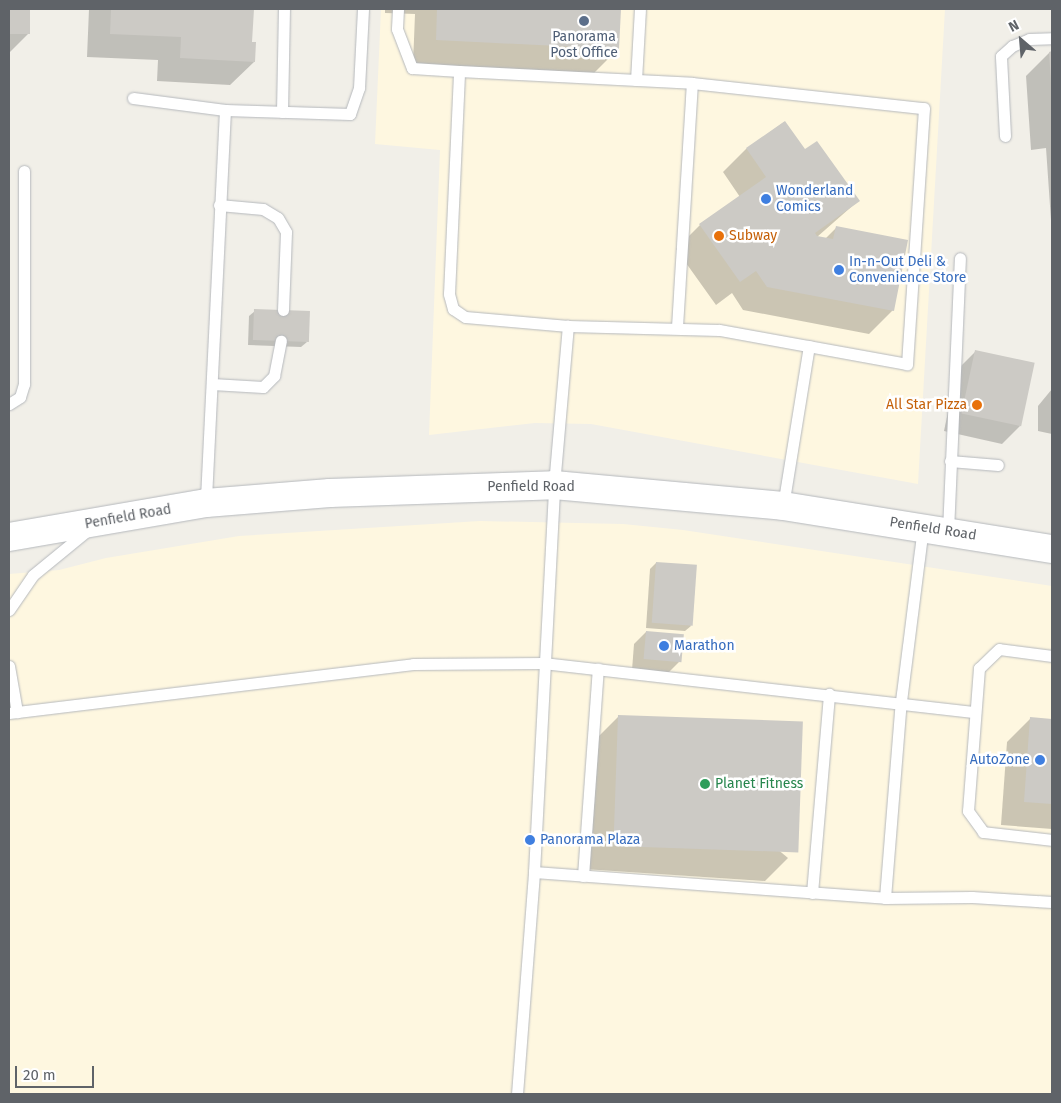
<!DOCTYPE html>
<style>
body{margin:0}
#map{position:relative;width:1061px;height:1103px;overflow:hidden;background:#f1efe8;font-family:"Fira Sans",sans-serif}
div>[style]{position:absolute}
.commercial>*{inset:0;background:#fef7e0}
.shadow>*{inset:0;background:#0003}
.building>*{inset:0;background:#cccac5;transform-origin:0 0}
.roads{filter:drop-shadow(0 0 1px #b5b8bc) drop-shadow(0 0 1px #b5b8bc)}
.lane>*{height:11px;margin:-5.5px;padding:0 5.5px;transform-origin:5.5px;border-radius:5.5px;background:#fff}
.secondary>*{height:28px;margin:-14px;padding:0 14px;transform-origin:14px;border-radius:14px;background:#fff}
.dots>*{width:14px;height:14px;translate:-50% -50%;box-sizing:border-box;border:2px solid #fff;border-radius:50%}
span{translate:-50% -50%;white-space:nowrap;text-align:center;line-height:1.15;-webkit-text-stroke:5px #fff;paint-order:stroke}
.service-label{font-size:14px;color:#4e5e75}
.shop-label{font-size:14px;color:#366cbe}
.left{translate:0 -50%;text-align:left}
.right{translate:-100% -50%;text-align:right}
.food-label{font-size:14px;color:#c56008}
.street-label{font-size:14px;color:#5f6368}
.leisure-label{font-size:14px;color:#27864d}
.frame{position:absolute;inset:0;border:10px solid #5f6368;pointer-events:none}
.north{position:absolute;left:996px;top:15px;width:50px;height:50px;-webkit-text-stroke:4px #fff;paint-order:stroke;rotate:333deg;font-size:14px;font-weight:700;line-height:20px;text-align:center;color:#5f6368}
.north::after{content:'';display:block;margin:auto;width:18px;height:22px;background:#5f6368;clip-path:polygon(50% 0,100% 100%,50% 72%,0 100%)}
.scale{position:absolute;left:15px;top:1066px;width:79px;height:22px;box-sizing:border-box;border:2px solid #5f6368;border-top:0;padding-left:6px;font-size:15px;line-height:18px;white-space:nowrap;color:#5f6368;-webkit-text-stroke:4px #fff;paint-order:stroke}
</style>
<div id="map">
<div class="commercial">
<i style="clip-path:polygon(381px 9px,945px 9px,918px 484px,591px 424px,535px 423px,429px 435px,440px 150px,375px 144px)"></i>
<i style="clip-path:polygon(480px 521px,623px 524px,683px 530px,1052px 586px,1052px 1094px,9px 1094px,9px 574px,59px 570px,106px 558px,239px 536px)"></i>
</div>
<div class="shadow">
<i style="clip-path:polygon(9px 9px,27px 9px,28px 34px,10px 52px)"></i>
<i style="clip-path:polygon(89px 9px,252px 9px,250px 43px,254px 62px,230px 85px,157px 81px,158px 60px,87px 57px)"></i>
<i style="clip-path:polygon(385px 9px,620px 9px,618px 49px,594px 73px,413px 64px,415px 14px,385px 13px)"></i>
<i style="clip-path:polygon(1049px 53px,1052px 53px,1052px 235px,1046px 148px,1031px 150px,1026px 76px)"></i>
<i style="clip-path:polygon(784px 122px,805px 151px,858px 201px,817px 237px,825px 239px,836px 228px,893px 310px,869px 334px,743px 310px,732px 293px,716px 305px,676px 249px,700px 225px,740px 197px,723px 172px,746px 149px)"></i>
<i style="clip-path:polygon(255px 311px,307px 342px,301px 347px,248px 345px,249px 316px)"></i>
<i style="clip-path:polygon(975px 352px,1020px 426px,1002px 444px,944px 431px,957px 370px)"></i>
<i style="clip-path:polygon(1052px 389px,1052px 434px,1038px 431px,1038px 406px)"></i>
<i style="clip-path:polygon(656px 563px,691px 626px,685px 631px,646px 628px,650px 569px)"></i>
<i style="clip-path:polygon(646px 632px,680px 661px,668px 673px,632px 670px,634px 644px)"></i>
<i style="clip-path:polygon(619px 716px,788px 858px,765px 881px,584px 869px,595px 740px)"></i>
<i style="clip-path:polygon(1031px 718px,1052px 720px,1052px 829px,1001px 825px,1007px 742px)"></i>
</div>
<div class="building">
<i style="left:9px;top:9px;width:21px;height:25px"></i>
<i style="clip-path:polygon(111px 9px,254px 9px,252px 42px,256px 42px,255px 62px,180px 58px,181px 37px,110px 34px)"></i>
<i style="clip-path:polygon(437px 9px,621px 9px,619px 49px,436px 40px)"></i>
<i style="clip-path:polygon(1052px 51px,1052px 82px,1051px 82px,1049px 52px)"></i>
<i style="clip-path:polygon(785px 121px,805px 149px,817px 141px,860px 201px,815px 233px,817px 236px,833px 239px,836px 226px,908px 240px,894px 311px,767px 287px,756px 271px,740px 282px,699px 224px,766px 177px,746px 148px)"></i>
<i style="left:254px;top:309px;width:56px;height:31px;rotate:2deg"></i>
<i style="left:975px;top:350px;width:61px;height:65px;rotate:12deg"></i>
<i style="left:656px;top:562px;width:41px;height:61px;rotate:4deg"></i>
<i style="left:646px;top:631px;width:38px;height:28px;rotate:5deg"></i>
<i style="left:618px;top:715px;width:185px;height:131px;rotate:2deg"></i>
<i style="clip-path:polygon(1030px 717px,1052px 719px,1052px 804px,1024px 802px)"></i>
</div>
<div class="roads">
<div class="lane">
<i style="left:398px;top:9px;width:20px;rotate:93deg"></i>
<i style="left:397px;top:29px;width:42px;rotate:69deg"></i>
<i style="left:412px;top:68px;width:47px;rotate:3.7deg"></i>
<i style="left:459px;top:71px;width:233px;rotate:2.9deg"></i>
<i style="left:692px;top:83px;width:233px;rotate:6.2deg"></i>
<i style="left:924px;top:108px;width:257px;rotate:93.8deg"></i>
<i style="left:907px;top:364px;width:191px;rotate:-169.7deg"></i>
<i style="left:719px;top:330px;width:151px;rotate:-178.5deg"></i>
<i style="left:568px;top:326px;width:103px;rotate:-175deg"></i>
<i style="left:465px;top:317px;width:14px;rotate:-146deg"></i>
<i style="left:453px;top:309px;width:16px;rotate:-105deg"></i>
<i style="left:449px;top:294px;width:223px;rotate:-87.4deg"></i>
<i style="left:636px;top:80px;width:71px;rotate:-86.8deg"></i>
<i style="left:133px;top:98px;width:93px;rotate:7.4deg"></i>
<i style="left:225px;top:110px;width:393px;rotate:92.8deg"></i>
<i style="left:225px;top:110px;width:125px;rotate:1.8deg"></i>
<i style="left:350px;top:114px;width:28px;rotate:-71deg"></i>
<i style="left:359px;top:88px;width:79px;rotate:-87.1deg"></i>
<i style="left:282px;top:112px;width:103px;rotate:-88.9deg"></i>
<i style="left:1005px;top:136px;width:80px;rotate:-92.9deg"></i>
<i style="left:1001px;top:56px;width:15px;rotate:-42deg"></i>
<i style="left:1012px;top:46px;width:18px;rotate:-22deg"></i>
<i style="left:1029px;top:39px;width:23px;rotate:-2deg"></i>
<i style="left:219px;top:205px;width:44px;rotate:5.2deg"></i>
<i style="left:263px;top:209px;width:17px;rotate:31deg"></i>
<i style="left:278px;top:218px;width:16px;rotate:60deg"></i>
<i style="left:286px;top:232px;width:78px;rotate:92.2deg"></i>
<i style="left:677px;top:327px;width:244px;rotate:-86.5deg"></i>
<i style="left:212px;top:384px;width:51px;rotate:3.4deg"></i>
<i style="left:263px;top:387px;width:16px;rotate:-45deg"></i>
<i style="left:274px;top:376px;width:36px;rotate:-79deg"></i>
<i style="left:9px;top:404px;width:13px;rotate:-32deg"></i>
<i style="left:20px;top:397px;width:14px;rotate:-73deg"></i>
<i style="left:24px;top:384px;width:213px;rotate:-90deg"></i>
<i style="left:950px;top:461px;width:48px;rotate:4.8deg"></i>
<i style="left:783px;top:506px;width:162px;rotate:-80.8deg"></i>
<i style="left:948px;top:531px;width:273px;rotate:-87.5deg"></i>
<i style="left:9px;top:610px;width:42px;rotate:-55.6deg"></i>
<i style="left:33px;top:575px;width:71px;rotate:-39.3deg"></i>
<i style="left:1052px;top:656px;width:53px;rotate:-172.5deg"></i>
<i style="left:999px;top:649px;width:28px;rotate:136deg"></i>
<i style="left:979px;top:668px;width:143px;rotate:94.4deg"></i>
<i style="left:968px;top:811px;width:26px;rotate:54deg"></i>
<i style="left:983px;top:832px;width:69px;rotate:6.6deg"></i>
<i style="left:9px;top:666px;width:47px;rotate:80.1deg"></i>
<i style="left:9px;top:713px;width:407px;rotate:-6.9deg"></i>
<i style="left:413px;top:664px;width:130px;rotate:-0.4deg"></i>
<i style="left:543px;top:663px;width:435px;rotate:6.5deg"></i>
<i style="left:534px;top:872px;width:352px;rotate:4.2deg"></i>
<i style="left:885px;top:898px;width:87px;rotate:-0.7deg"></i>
<i style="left:972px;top:897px;width:80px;rotate:3.6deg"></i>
<i style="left:583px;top:876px;width:208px;rotate:-85.9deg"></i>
<i style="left:812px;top:893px;width:200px;rotate:-85.1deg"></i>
<i style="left:885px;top:898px;width:198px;rotate:-85.4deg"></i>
<i style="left:901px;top:701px;width:175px;rotate:-82.8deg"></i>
<i style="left:517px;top:1094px;width:223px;rotate:-85.6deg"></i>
<i style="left:534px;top:872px;width:388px;rotate:-87deg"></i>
<i style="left:554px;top:485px;width:160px;rotate:-85deg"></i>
</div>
<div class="secondary">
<i style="left:9px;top:537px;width:200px;rotate:-9.8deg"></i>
<i style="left:206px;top:503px;width:124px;rotate:-4.6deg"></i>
<i style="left:330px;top:493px;width:224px;rotate:-2deg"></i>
<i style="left:554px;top:485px;width:230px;rotate:5.2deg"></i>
<i style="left:783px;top:506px;width:272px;rotate:9.1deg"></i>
</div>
</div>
<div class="dots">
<i style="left:584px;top:21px;background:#5c6f8a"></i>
<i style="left:766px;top:199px;background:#3f7fe0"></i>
<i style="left:719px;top:236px;background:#e8710a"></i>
<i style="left:839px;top:270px;background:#3f7fe0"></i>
<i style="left:977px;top:405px;background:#e8710a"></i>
<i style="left:664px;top:646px;background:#3f7fe0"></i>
<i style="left:1040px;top:760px;background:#3f7fe0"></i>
<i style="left:705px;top:784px;background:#2e9e5b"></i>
<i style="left:530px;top:840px;background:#3f7fe0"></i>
</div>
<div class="service-label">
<span style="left:584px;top:45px">Panorama<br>Post Office</span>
</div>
<div class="shop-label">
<span class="left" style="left:776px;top:199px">Wonderland<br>Comics</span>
<span class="left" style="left:849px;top:270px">In-n-Out Deli &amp;<br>Convenience Store</span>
<span class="left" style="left:674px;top:646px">Marathon</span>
<span class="right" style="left:1030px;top:760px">AutoZone</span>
<span class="left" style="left:540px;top:840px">Panorama Plaza</span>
</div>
<div class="food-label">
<span class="left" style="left:729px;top:236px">Subway</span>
<span class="right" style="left:967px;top:405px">All Star Pizza</span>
</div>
<div class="street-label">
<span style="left:531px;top:487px">Penfield Road</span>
<span style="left:128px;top:517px;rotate:-10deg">Penfield Road</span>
<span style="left:933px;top:529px;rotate:9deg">Penfield Road</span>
</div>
<div class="leisure-label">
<span class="left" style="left:715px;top:784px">Planet Fitness</span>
</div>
<div class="frame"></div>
<div class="north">N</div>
<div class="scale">20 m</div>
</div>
